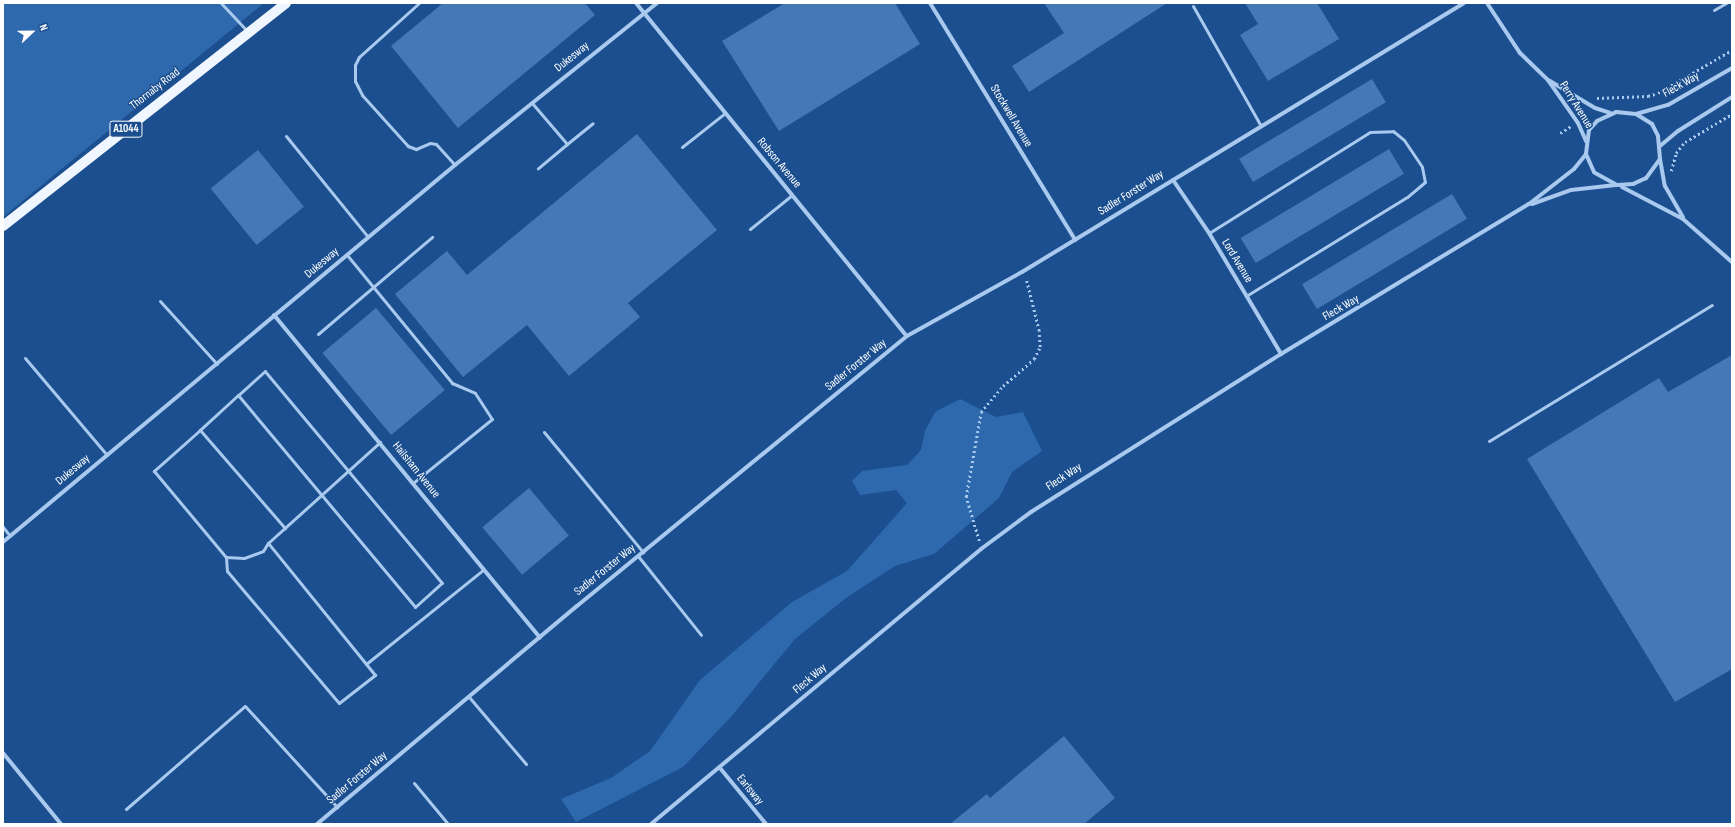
<!DOCTYPE html>
<style>
body{margin:0}
#map{position:relative;width:1735px;height:827px;overflow:hidden;background:#1b4f8f;font-family:"Sofia Sans Condensed",sans-serif}
div>[style]{position:absolute}
.green>*{inset:0;background:#2e69ad}
.building>*{inset:0;background:#4478b7;transform-origin:0 0}
.path>*{height:2.5px;margin-top:-1.25px;transform-origin:0;background:repeating-linear-gradient(90deg,#a9c9ee 0 2px,transparent 0 5px)}
.lane>*{height:3px;margin:-1.5px;padding:0 1.5px;transform-origin:1.5px;border-radius:1.5px;background:#a9c9ee}
.street>*{height:4px;margin:-2px;padding:0 2px;transform-origin:2px;border-radius:2px;background:#a9c9ee}
.primary>*{height:10px;margin:-5px;padding:0 5px;transform-origin:5px;border-radius:5px;background:#f0f6ff}
span{translate:-50% -50%;white-space:nowrap;text-align:center;line-height:1.15;-webkit-text-stroke:3px #1b4f8f;paint-order:stroke}
.shield-label span{padding:1px 3px;background:#1b4f8f;border:1px solid;border-radius:3px;-webkit-text-stroke-width:0}
.shield-label{font-size:11px;color:#fff;font-weight:700}
.street-label{font-size:12px;color:#fff}
.frame{position:absolute;inset:0;border:4px solid #fff;pointer-events:none}
.north{position:absolute;left:12px;top:12px;width:40px;height:40px;-webkit-text-stroke:3px #1b4f8f;paint-order:stroke;rotate:68deg;font-size:11px;font-weight:700;line-height:16px;text-align:center;color:#fff}
.north::after{content:'';display:block;margin:auto;width:14px;height:18px;background:#fff;clip-path:polygon(50% 0,100% 100%,50% 72%,0 100%)}
</style>
<div id="map">
<div class="green">
<i style="clip-path:polygon(3px 3px,264px 3px,3px 217px)"></i>
<i style="clip-path:polygon(960px 399px,996px 417px,1023px 412px,1042px 451px,1012px 472px,999px 498px,934px 554px,895px 566px,846px 598px,795px 639px,730px 718px,683px 767px,576px 822px,561px 799px,611px 778px,650px 751px,700px 680px,792px 602px,847px 571px,907px 503px,896px 490px,860px 495px,852px 481px,862px 471px,907px 465px,921px 450px,925px 431px,935px 412px)"></i>
</div>
<div class="building">
<i style="clip-path:polygon(443px 3px,585px 3px,595px 15px,458px 128px,391px 46px)"></i>
<i style="clip-path:polygon(785px 3px,895px 3px,920px 44px,779px 131px,722px 41px)"></i>
<i style="clip-path:polygon(1044px 3px,1167px 3px,1029px 92px,1012px 66px,1064px 33px)"></i>
<i style="clip-path:polygon(1245px 3px,1317px 3px,1339px 39px,1268px 81px,1240px 35px,1258px 24px)"></i>
<i style="left:1372px;top:79px;width:27px;height:155px;rotate:59deg"></i>
<i style="clip-path:polygon(637px 134px,717px 230px,628px 303px,640px 317px,569px 376px,527px 325px,463px 377px,395px 294px,447px 251px,467px 275px)"></i>
<i style="left:1389px;top:149px;width:29px;height:173px;rotate:59deg"></i>
<i style="left:258px;top:150px;width:73px;height:61px;rotate:51deg"></i>
<i style="left:1452px;top:194px;width:29px;height:175px;rotate:59deg"></i>
<i style="left:376px;top:308px;width:107px;height:70px;rotate:50deg"></i>
<i style="clip-path:polygon(1732px 355px,1732px 669px,1675px 702px,1527px 459px,1659px 378px,1668px 392px)"></i>
<i style="left:529px;top:488px;width:62px;height:61px;rotate:50deg"></i>
<i style="clip-path:polygon(1064px 736px,1115px 798px,1084px 824px,950px 824px,987px 794px,990px 798px)"></i>
</div>
<div class="path">
<i style="left:1597px;top:98px;width:51px;rotate:-2.2deg"></i>
<i style="left:1648px;top:96px;width:10px;rotate:-17deg"></i>
<i style="left:1658px;top:93px;width:86px;rotate:-30.2deg"></i>
<i style="left:1560px;top:133px;width:13px;rotate:-32deg"></i>
<i style="left:1671px;top:171px;width:19px;rotate:-74deg"></i>
<i style="left:1676px;top:153px;width:14px;rotate:-51deg"></i>
<i style="left:1685px;top:142px;width:55px;rotate:-30.8deg"></i>
<i style="left:979px;top:541px;width:46px;rotate:-106.5deg"></i>
<i style="left:966px;top:497px;width:86px;rotate:-80deg"></i>
<i style="left:981px;top:412px;width:34px;rotate:-50deg"></i>
<i style="left:1003px;top:386px;width:41px;rotate:-41.1deg"></i>
<i style="left:1034px;top:359px;width:13px;rotate:-63deg"></i>
<i style="left:1040px;top:347px;width:16px;rotate:-94deg"></i>
<i style="left:1039px;top:331px;width:54px;rotate:-104deg"></i>
</div>
<div class="lane">
<i style="left:221px;top:3px;width:38px;rotate:47deg"></i>
<i style="left:419px;top:3px;width:81px;rotate:138deg"></i>
<i style="left:359px;top:57px;width:9px;rotate:117deg"></i>
<i style="left:355px;top:65px;width:16px;rotate:90deg"></i>
<i style="left:355px;top:81px;width:16px;rotate:63deg"></i>
<i style="left:362px;top:95px;width:69px;rotate:48deg"></i>
<i style="left:408px;top:146px;width:9px;rotate:21deg"></i>
<i style="left:416px;top:149px;width:15px;rotate:-23deg"></i>
<i style="left:430px;top:143px;width:6px;rotate:9deg"></i>
<i style="left:436px;top:144px;width:28px;rotate:48deg"></i>
<i style="left:1193px;top:6px;width:138px;rotate:60.5deg"></i>
<i style="left:1714px;top:10px;width:14px;rotate:-30deg"></i>
<i style="left:532px;top:103px;width:54px;rotate:49.5deg"></i>
<i style="left:567px;top:144px;width:38px;rotate:140deg"></i>
<i style="left:286px;top:136px;width:130px;rotate:50.9deg"></i>
<i style="left:567px;top:144px;width:33px;rotate:-39deg"></i>
<i style="left:682px;top:147px;width:55px;rotate:-38.3deg"></i>
<i style="left:750px;top:229px;width:54px;rotate:-39deg"></i>
<i style="left:1209px;top:233px;width:190px;rotate:-32.1deg"></i>
<i style="left:1370px;top:132px;width:23px;rotate:-2deg"></i>
<i style="left:1393px;top:131px;width:14px;rotate:39deg"></i>
<i style="left:1404px;top:140px;width:32px;rotate:56deg"></i>
<i style="left:1422px;top:167px;width:15px;rotate:79deg"></i>
<i style="left:1425px;top:182px;width:23px;rotate:140deg"></i>
<i style="left:1407px;top:197px;width:189px;rotate:148.4deg"></i>
<i style="left:347px;top:255px;width:166px;rotate:50.6deg"></i>
<i style="left:452px;top:383px;width:25px;rotate:23deg"></i>
<i style="left:475px;top:393px;width:31px;rotate:57deg"></i>
<i style="left:492px;top:419px;width:102px;rotate:141deg"></i>
<i style="left:160px;top:301px;width:85px;rotate:47.9deg"></i>
<i style="left:318px;top:334px;width:150px;rotate:-40.4deg"></i>
<i style="left:25px;top:358px;width:127px;rotate:49.8deg"></i>
<i style="left:238px;top:395px;width:276px;rotate:50.1deg"></i>
<i style="left:415px;top:607px;width:36px;rotate:-42deg"></i>
<i style="left:442px;top:583px;width:276px;rotate:-129.9deg"></i>
<i style="left:265px;top:371px;width:36px;rotate:138deg"></i>
<i style="left:238px;top:395px;width:52px;rotate:137.4deg"></i>
<i style="left:200px;top:430px;width:62px;rotate:138.3deg"></i>
<i style="left:154px;top:471px;width:112px;rotate:50.1deg"></i>
<i style="left:226px;top:557px;width:14px;rotate:86deg"></i>
<i style="left:227px;top:571px;width:173px;rotate:49.7deg"></i>
<i style="left:339px;top:703px;width:46px;rotate:-37.9deg"></i>
<i style="left:375px;top:675px;width:170px;rotate:-129deg"></i>
<i style="left:200px;top:430px;width:130px;rotate:49.1deg"></i>
<i style="left:544px;top:432px;width:156px;rotate:50.5deg"></i>
<i style="left:1489px;top:441px;width:261px;rotate:-31.4deg"></i>
<i style="left:3px;top:527px;width:11px;rotate:52deg"></i>
<i style="left:638px;top:556px;width:101px;rotate:51.4deg"></i>
<i style="left:226px;top:557px;width:18px;rotate:3deg"></i>
<i style="left:244px;top:558px;width:20px;rotate:-20deg"></i>
<i style="left:263px;top:551px;width:9px;rotate:-58deg"></i>
<i style="left:268px;top:543px;width:151px;rotate:-42deg"></i>
<i style="left:366px;top:664px;width:151px;rotate:-38.8deg"></i>
<i style="left:469px;top:697px;width:88px;rotate:49.6deg"></i>
<i style="left:414px;top:783px;width:53px;rotate:50.3deg"></i>
<i style="left:126px;top:809px;width:157px;rotate:-40.9deg"></i>
<i style="left:245px;top:706px;width:137px;rotate:47.7deg"></i>
</div>
<div class="street">
<i style="left:636px;top:3px;width:429px;rotate:50.9deg"></i>
<i style="left:930px;top:3px;width:278px;rotate:58.5deg"></i>
<i style="left:1487px;top:3px;width:60px;rotate:56.6deg"></i>
<i style="left:1520px;top:53px;width:39px;rotate:44deg"></i>
<i style="left:1548px;top:80px;width:52px;rotate:55.1deg"></i>
<i style="left:1578px;top:123px;width:20px;rotate:66deg"></i>
<i style="left:1550px;top:81px;width:52px;rotate:31deg"></i>
<i style="left:1595px;top:108px;width:16px;rotate:18deg"></i>
<i style="left:1636px;top:114px;width:19px;rotate:32deg"></i>
<i style="left:1652px;top:124px;width:13px;rotate:63deg"></i>
<i style="left:1658px;top:136px;width:23px;rotate:85deg"></i>
<i style="left:1660px;top:159px;width:24px;rotate:126deg"></i>
<i style="left:1646px;top:178px;width:14px;rotate:155deg"></i>
<i style="left:1633px;top:184px;width:16px;rotate:176deg"></i>
<i style="left:1617px;top:185px;width:26px;rotate:-151deg"></i>
<i style="left:1594px;top:172px;width:20px;rotate:-114deg"></i>
<i style="left:1586px;top:154px;width:24px;rotate:-83deg"></i>
<i style="left:1589px;top:130px;width:12px;rotate:-48deg"></i>
<i style="left:1597px;top:121px;width:21px;rotate:-25deg"></i>
<i style="left:1616px;top:112px;width:20px;rotate:6deg"></i>
<i style="left:1636px;top:114px;width:33px;rotate:-16deg"></i>
<i style="left:1668px;top:105px;width:74px;rotate:-30deg"></i>
<i style="left:1660px;top:146px;width:23px;rotate:-40deg"></i>
<i style="left:1678px;top:131px;width:64px;rotate:-32.2deg"></i>
<i style="left:1660px;top:159px;width:27px;rotate:80deg"></i>
<i style="left:1665px;top:186px;width:36px;rotate:60deg"></i>
<i style="left:1173px;top:180px;width:64px;rotate:55.8deg"></i>
<i style="left:1209px;top:233px;width:141px;rotate:59.2deg"></i>
<i style="left:1622px;top:187px;width:69px;rotate:27.7deg"></i>
<i style="left:1683px;top:219px;width:65px;rotate:41.3deg"></i>
<i style="left:1532px;top:204px;width:41px;rotate:-19.7deg"></i>
<i style="left:1571px;top:190px;width:45px;rotate:-6.3deg"></i>
<i style="left:274px;top:315px;width:418px;rotate:50.5deg"></i>
<i style="left:3px;top:542px;width:589px;rotate:-39.83deg"></i>
<i style="left:455px;top:165px;width:259px;rotate:-38.7deg"></i>
<i style="left:3px;top:753px;width:92px;rotate:50.8deg"></i>
<i style="left:720px;top:768px;width:72px;rotate:50.6deg"></i>
<i style="left:317px;top:824px;width:339px;rotate:-40deg"></i>
<i style="left:577px;top:606px;width:426px;rotate:-39.3deg"></i>
<i style="left:907px;top:336px;width:132px;rotate:-29.1deg"></i>
<i style="left:1022px;top:272px;width:517px;rotate:-31.32deg"></i>
<i style="left:651px;top:824px;width:430px;rotate:-39.8deg"></i>
<i style="left:981px;top:549px;width:62px;rotate:-36.5deg"></i>
<i style="left:1031px;top:512px;width:296px;rotate:-32.3deg"></i>
<i style="left:1281px;top:354px;width:290px;rotate:-31.2deg"></i>
<i style="left:1529px;top:204px;width:57px;rotate:-37.9deg"></i>
<i style="left:1574px;top:169px;width:19px;rotate:-51deg"></i>
</div>
<div class="primary">
<i style="left:3px;top:226px;width:360px;rotate:-38.2deg"></i>
</div>
<div class="shield-label">
<span style="left:126px;top:129px">A1044</span>
</div>
<div class="street-label">
<span style="left:572px;top:57px;rotate:-39deg">Dukesway</span>
<span style="left:1681px;top:85px;rotate:-29deg">Fleck Way</span>
<span style="left:155px;top:89px;rotate:-38deg">Thornaby Road</span>
<span style="left:1576px;top:105px;rotate:58deg">Perry Avenue</span>
<span style="left:1011px;top:116px;rotate:59deg">Stockwell Avenue</span>
<span style="left:779px;top:163px;rotate:50deg">Robson Avenue</span>
<span style="left:1131px;top:193px;rotate:-32deg">Sadler Forster Way</span>
<span style="left:1237px;top:261px;rotate:59deg">Lord Avenue</span>
<span style="left:322px;top:263px;rotate:-40deg">Dukesway</span>
<span style="left:1341px;top:308px;rotate:-30deg">Fleck Way</span>
<span style="left:856px;top:365px;rotate:-39deg">Sadler Forster Way</span>
<span style="left:73px;top:470px;rotate:-40deg">Dukesway</span>
<span style="left:416px;top:470px;rotate:51deg">Hailsham Avenue</span>
<span style="left:1064px;top:477px;rotate:-33deg">Fleck Way</span>
<span style="left:605px;top:570px;rotate:-39deg">Sadler Forster Way</span>
<span style="left:810px;top:679px;rotate:-40deg">Fleck Way</span>
<span style="left:357px;top:778px;rotate:-40deg">Sadler Forster Way</span>
<span style="left:750px;top:790px;rotate:51deg">Earlsway</span>
</div>
<div class="frame"></div>
<div class="north">N</div>
</div>
